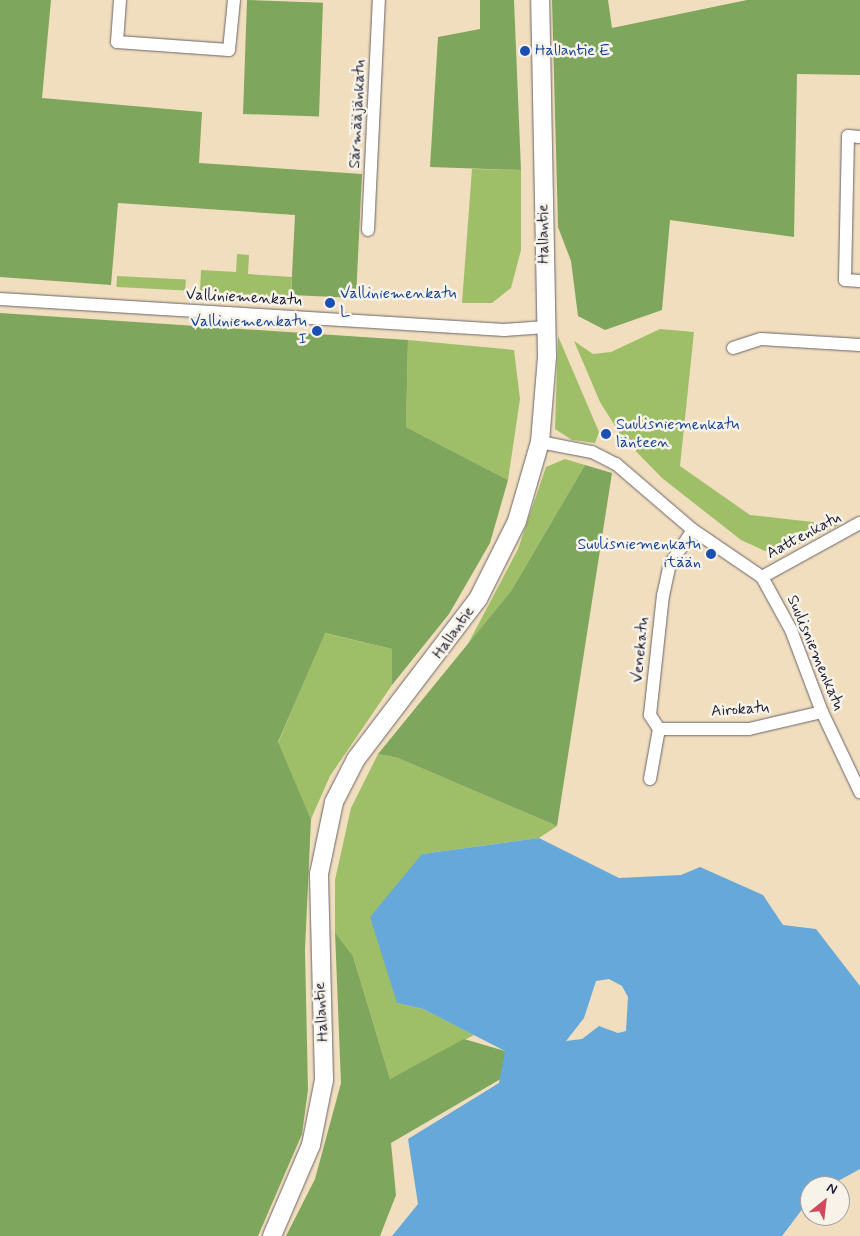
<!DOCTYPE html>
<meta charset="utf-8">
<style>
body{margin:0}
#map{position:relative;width:860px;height:1236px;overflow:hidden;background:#f1debe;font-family:Mynerve,sans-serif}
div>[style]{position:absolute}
.green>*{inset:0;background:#9ebf68;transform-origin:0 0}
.forest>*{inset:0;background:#7ea65c;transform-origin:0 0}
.water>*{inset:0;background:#65a8d9}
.roads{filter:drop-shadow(0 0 1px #6a6469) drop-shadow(0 0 1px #6a6469)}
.street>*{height:12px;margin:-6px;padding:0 6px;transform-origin:6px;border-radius:6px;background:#fff}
.secondary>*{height:18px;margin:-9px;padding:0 9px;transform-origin:9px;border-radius:9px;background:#fff}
.dots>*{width:14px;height:14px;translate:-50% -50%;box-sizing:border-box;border:2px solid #f7f3e8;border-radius:50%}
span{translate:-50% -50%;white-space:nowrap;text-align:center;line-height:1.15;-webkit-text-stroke:5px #f7f3e8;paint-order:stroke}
.transit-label{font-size:16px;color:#164399}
.left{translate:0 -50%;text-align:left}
.right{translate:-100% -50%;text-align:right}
.street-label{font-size:16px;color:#22223b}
.north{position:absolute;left:800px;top:1176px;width:50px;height:50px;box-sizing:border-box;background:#f7f3e8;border:1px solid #a29fa3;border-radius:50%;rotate:29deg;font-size:14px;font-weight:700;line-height:20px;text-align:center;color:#22223b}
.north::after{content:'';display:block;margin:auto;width:18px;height:22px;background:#d1495b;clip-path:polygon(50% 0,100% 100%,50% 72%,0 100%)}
</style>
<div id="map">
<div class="green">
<i style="clip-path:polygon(472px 169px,521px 170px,521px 250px,511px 288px,492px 303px,462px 303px)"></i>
<i style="clip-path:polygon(237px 254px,249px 255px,248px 274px,292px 277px,290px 298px,200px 291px,201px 270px,236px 272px)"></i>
<i style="left:117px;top:276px;width:69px;height:11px;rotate:3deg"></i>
<i style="clip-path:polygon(660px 329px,694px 332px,680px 466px,750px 515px,839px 525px,797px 545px,765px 551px,741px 540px,662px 478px,622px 437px,600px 402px,574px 341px,593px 354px,611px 352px)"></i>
<i style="clip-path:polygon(558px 336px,599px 432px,595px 443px,572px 440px,555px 429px)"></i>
<i style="clip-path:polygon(408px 340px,514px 350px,520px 399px,508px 480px,406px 427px)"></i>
<i style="clip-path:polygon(565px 459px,585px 465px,511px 591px,468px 644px,518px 549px,546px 467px)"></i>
<i style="clip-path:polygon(324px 633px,392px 649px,392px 685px,330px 776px,311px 819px,278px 743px)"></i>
<i style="clip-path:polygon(378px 754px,398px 758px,557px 826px,539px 838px,422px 854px,397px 1003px,423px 1009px,474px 1035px,390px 1079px,353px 956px,335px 932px,335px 880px,351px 808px)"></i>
</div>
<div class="forest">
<i style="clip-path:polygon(0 0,51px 0,42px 98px,202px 112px,199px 163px,362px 174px,356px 298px,291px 295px,295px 215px,118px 203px,111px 285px,0 277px)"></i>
<i style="left:247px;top:0;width:76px;height:114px;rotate:2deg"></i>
<i style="clip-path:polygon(480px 0,514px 0,521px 170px,430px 167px,438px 37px,480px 29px)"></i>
<i style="clip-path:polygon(552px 0,608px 0,612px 28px,747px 0,860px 0,860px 75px,797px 74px,794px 237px,670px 220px,662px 310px,605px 330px,578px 316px,571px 261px,558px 227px)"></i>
<i style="clip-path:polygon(0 313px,408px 340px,406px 427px,508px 480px,490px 543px,449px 614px,392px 685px,392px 649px,325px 633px,278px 742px,311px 819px,305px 950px,308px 1090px,302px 1134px,258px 1236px,0 1236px)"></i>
<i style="clip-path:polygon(585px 465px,612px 473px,557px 826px,398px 758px,378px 754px,511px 591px)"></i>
<i style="clip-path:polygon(335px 932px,353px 956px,390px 1079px,464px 1039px,505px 1051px,511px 1073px,391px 1143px,396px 1195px,380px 1236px,286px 1236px,315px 1179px,341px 1083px)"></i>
</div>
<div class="water">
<i style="clip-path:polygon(evenodd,539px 838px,619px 878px,681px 875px,700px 867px,763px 895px,783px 925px,816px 929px,860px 986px,860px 1169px,829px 1186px,810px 1186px,810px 1199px,782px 1236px,392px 1236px,418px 1204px,408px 1139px,499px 1083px,505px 1051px,423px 1009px,397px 1003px,370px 917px,422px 854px,539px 838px,609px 979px,622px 986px,628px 997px,626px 1031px,618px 1033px,599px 1026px,582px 1039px,566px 1041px,584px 1018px,596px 981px,609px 979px)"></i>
</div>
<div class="roads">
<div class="street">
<i style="left:120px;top:0;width:42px;rotate:94.1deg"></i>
<i style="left:117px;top:42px;width:112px;rotate:4.1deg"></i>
<i style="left:229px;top:50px;width:50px;rotate:-84.3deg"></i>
<i style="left:860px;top:137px;width:12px;rotate:-175deg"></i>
<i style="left:848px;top:136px;width:144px;rotate:91.2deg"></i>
<i style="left:845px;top:280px;width:15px;rotate:4deg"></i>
<i style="left:368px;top:230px;width:230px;rotate:-87.3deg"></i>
<i style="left:0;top:299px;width:505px;rotate:3.52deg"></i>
<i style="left:504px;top:330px;width:42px;rotate:-4.1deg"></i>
<i style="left:733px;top:348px;width:29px;rotate:-18deg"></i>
<i style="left:761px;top:339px;width:99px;rotate:3.5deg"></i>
<i style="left:540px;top:442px;width:53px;rotate:10.9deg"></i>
<i style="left:592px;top:452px;width:27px;rotate:27deg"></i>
<i style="left:616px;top:464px;width:101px;rotate:40.6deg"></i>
<i style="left:693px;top:530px;width:83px;rotate:34.3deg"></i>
<i style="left:762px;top:577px;width:60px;rotate:61.3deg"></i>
<i style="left:791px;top:630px;width:88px;rotate:69.3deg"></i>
<i style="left:822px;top:712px;width:89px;rotate:64.6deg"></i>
<i style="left:762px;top:577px;width:112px;rotate:-28.9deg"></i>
<i style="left:659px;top:729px;width:90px"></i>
<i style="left:749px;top:729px;width:75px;rotate:-13.1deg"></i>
<i style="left:650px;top:779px;width:51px;rotate:-79.8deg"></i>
<i style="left:659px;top:729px;width:17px;rotate:-123deg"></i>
<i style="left:650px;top:715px;width:120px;rotate:-83.8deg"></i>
<i style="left:663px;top:596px;width:33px;rotate:-78deg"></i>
<i style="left:670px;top:564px;width:41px;rotate:-55.9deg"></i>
</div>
<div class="secondary">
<i style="left:272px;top:1236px;width:99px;rotate:-66.8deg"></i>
<i style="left:311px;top:1145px;width:66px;rotate:-78.7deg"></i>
<i style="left:324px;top:1080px;width:206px;rotate:-91.4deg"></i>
<i style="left:319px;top:874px;width:74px;rotate:-78.2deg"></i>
<i style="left:334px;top:802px;width:48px;rotate:-62.9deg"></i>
<i style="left:356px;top:759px;width:201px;rotate:-52.7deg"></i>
<i style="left:478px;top:599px;width:87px;rotate:-63.4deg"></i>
<i style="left:517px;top:521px;width:82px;rotate:-73.8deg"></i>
<i style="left:540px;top:442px;width:86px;rotate:-85.3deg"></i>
<i style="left:547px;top:356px;width:356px;rotate:-91.1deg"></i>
</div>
</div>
<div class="dots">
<i style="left:525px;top:51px;background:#1a4fb4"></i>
<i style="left:330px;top:303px;background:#1a4fb4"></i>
<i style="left:317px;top:331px;background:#1a4fb4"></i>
<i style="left:606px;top:434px;background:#1a4fb4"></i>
<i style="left:711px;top:554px;background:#1a4fb4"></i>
</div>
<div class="transit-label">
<span class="left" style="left:535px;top:51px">Hallantie E</span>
<span class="left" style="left:340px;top:303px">Valliniemenkatu<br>L</span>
<span class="right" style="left:307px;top:331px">Valliniemenkatu<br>I</span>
<span class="left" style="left:616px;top:434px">Suulisniemenkatu<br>länteen</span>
<span class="right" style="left:701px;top:554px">Suulisniemenkatu<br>itään</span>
</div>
<div class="street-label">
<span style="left:358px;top:114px;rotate:-87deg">Särmääjänkatu</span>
<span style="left:544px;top:234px;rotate:-91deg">Hallantie</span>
<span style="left:244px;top:298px;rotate:3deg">Valliniemenkatu</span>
<span style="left:804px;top:536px;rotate:-28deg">Aattenkatu</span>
<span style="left:454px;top:633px;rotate:-55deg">Hallantie</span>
<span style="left:641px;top:650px;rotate:-84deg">Venekatu</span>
<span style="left:815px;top:653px;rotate:67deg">Suulisniemenkatu</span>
<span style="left:740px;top:710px;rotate:-4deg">Airokatu</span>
<span style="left:322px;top:1012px;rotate:-94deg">Hallantie</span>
</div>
<div class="north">N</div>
</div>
